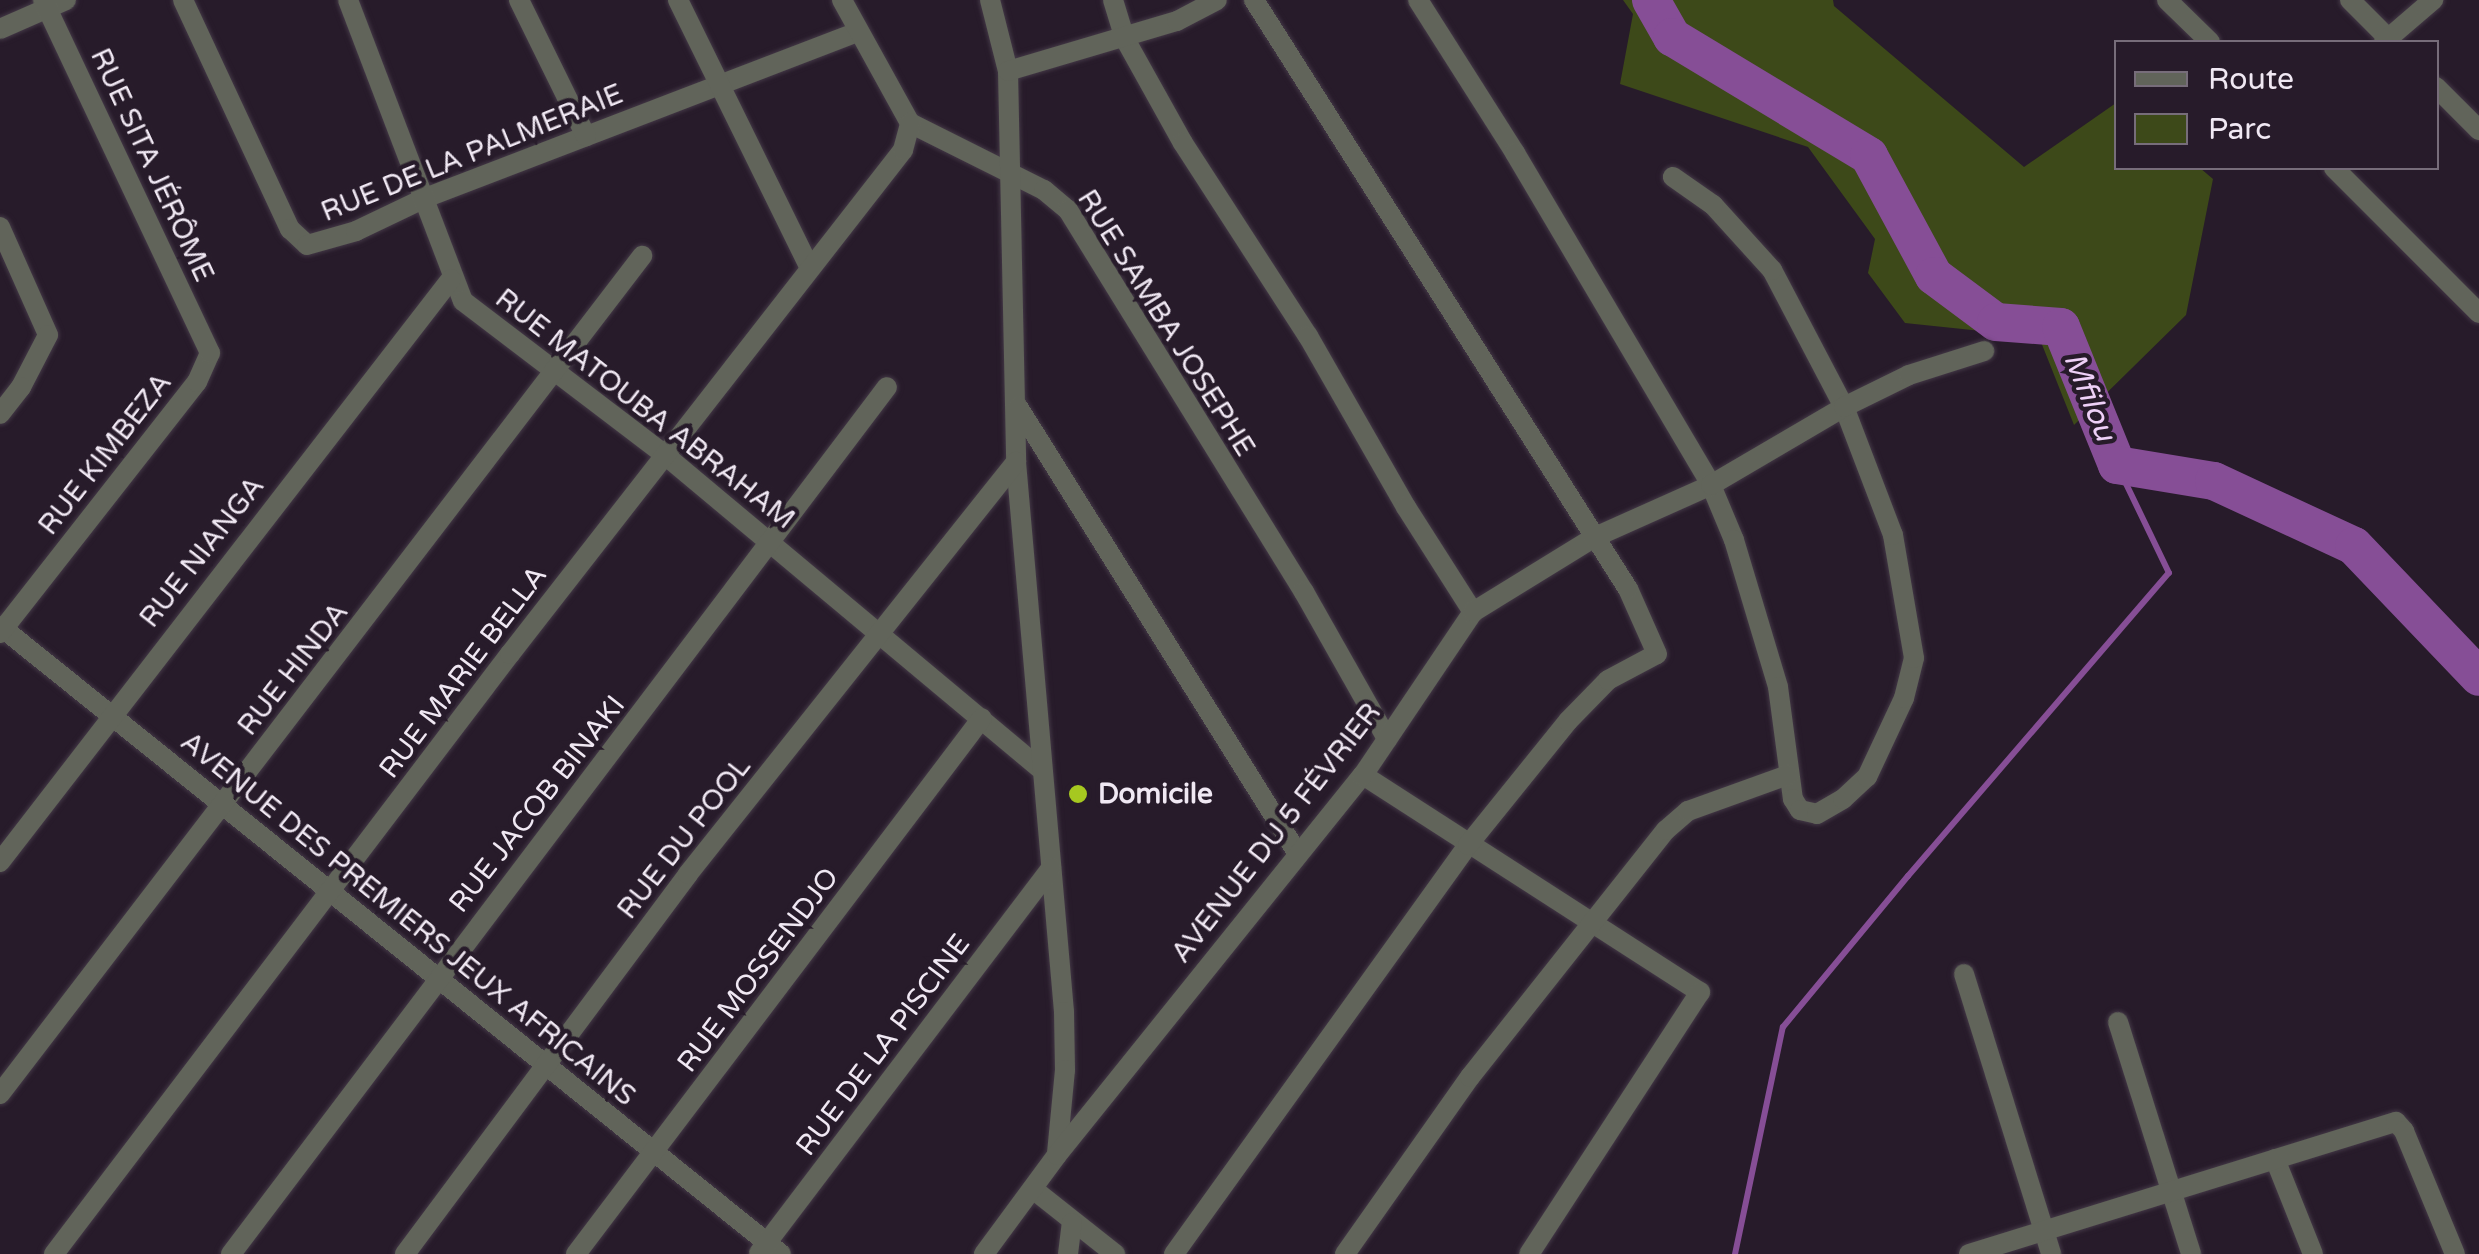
<!DOCTYPE html>
<meta charset="utf-8">
<style>
body{margin:0}
#map{position:relative;width:2479px;height:1254px;overflow:hidden;background:#271b2a;font-family:"Varela Round",sans-serif}
div>[style]{position:absolute}
.green>*{inset:0;background:#3d4919}
.stream>*{height:6px;margin:-3px;padding:0 3px;transform-origin:3px;border-radius:3px;background:#864e96}
.river>*{height:38px;margin:-19px;padding:0 19px;transform-origin:19px;border-radius:19px;background:#864e96}
.roads{filter:drop-shadow(0 0 2px #433846) drop-shadow(0 0 2px #433846)}
.minor>*{height:20px;margin:-10px;padding:0 10px;transform-origin:10px;border-radius:10px;background:#61645a}
.dots>*{width:28px;height:28px;translate:-50% -50%;box-sizing:border-box;border:5px solid #271b2a;border-radius:50%}
span{translate:-50% -50%;white-space:nowrap;text-align:center;line-height:1.15;-webkit-text-stroke:9px #271b2a;paint-order:stroke}
.street-label{font-size:28px;color:#f0e8f3}
.poi-label{font-size:28px;color:#f0e8f3;font-weight:700}
.left{translate:0 -50%;text-align:left}
.water-label{font-size:30px;color:#eed0f7;font-style:italic}
.legend{position:absolute;left:2114px;top:40px;width:325px;height:130px;box-sizing:border-box;background:#271b2a;border:2px solid #776d7a;margin:0;padding:12px 18px;list-style:none;font-size:30px;color:#f0e8f3}
.legend li{display:flex;align-items:center;gap:20px;height:50px}
.legend b{width:50px;border:2px solid #776d7a}
</style>
<div id="map">
<div class="green">
<i style="clip-path:polygon(1623px 0,1833px 0,1834px 6px,2024px 167px,2116px 103px,2116px 168px,2200px 168px,2213px 179px,2186px 315px,2074px 425px,2039px 337px,1905px 323px,1868px 273px,1875px 239px,1808px 147px,1620px 84px,1633px 14px)"></i>
</div>
<div class="stream">
<i style="left:1735px;top:1254px;width:232px;rotate:-78.1deg"></i>
<i style="left:1783px;top:1027px;width:196px;rotate:-50.4deg"></i>
<i style="left:1908px;top:876px;width:400px;rotate:-49.3deg"></i>
<i style="left:2169px;top:573px;width:120px;rotate:-115.7deg"></i>
</div>
<div class="river">
<i style="left:1651px;top:0;width:43px;rotate:60.4deg"></i>
<i style="left:1672px;top:37px;width:230px;rotate:31.1deg"></i>
<i style="left:1869px;top:156px;width:136px;rotate:61.6deg"></i>
<i style="left:1934px;top:276px;width:77px;rotate:36.6deg"></i>
<i style="left:1996px;top:322px;width:65px;rotate:4.4deg"></i>
<i style="left:2061px;top:327px;width:149px;rotate:67.9deg"></i>
<i style="left:2117px;top:465px;width:98px;rotate:9.4deg"></i>
<i style="left:2214px;top:481px;width:154px;rotate:24.9deg"></i>
<i style="left:2354px;top:546px;width:181px;rotate:46.3deg"></i>
</div>
<div class="roads">
<div class="minor">
<i style="left:183px;top:0;width:253px;rotate:65deg"></i>
<i style="left:290px;top:229px;width:23px;rotate:43deg"></i>
<i style="left:307px;top:245px;width:51px;rotate:-15.9deg"></i>
<i style="left:356px;top:231px;width:76px;rotate:-25.6deg"></i>
<i style="left:425px;top:198px;width:464px;rotate:-21deg"></i>
<i style="left:348px;top:0;width:322px;rotate:69.1deg"></i>
<i style="left:463px;top:301px;width:254px;rotate:37.3deg"></i>
<i style="left:665px;top:455px;width:488px;rotate:39.9deg"></i>
<i style="left:519px;top:0;width:152px;rotate:63.8deg"></i>
<i style="left:678px;top:0;width:297px;rotate:63.8deg"></i>
<i style="left:842px;top:0;width:141px;rotate:61.1deg"></i>
<i style="left:910px;top:123px;width:150px;rotate:26.6deg"></i>
<i style="left:1044px;top:190px;width:31px;rotate:40deg"></i>
<i style="left:1068px;top:210px;width:449px;rotate:58.3deg"></i>
<i style="left:1304px;top:592px;width:169px;rotate:60.5deg"></i>
<i style="left:990px;top:0;width:73px;rotate:75.8deg"></i>
<i style="left:1008px;top:71px;width:391px;rotate:88.8deg"></i>
<i style="left:1016px;top:462px;width:552px;rotate:85.01deg"></i>
<i style="left:1064px;top:1012px;width:58px;rotate:89deg"></i>
<i style="left:1065px;top:1070px;width:83px;rotate:95.5deg"></i>
<i style="left:1113px;top:0;width:41px;rotate:72.9deg"></i>
<i style="left:1125px;top:39px;width:119px;rotate:60.9deg"></i>
<i style="left:1183px;top:143px;width:230px;rotate:57.1deg"></i>
<i style="left:1308px;top:336px;width:197px;rotate:60.2deg"></i>
<i style="left:1406px;top:507px;width:125px;rotate:57.5deg"></i>
<i style="left:1418px;top:0;width:181px;rotate:57.6deg"></i>
<i style="left:1515px;top:153px;width:386px;rotate:59.4deg"></i>
<i style="left:1711px;top:485px;width:60px;rotate:67.3deg"></i>
<i style="left:1734px;top:540px;width:153px;rotate:73.3deg"></i>
<i style="left:1778px;top:687px;width:113px;rotate:82.4deg"></i>
<i style="left:1793px;top:799px;width:13px;rotate:58deg"></i>
<i style="left:1800px;top:810px;width:17px;rotate:13deg"></i>
<i style="left:1817px;top:814px;width:30px;rotate:-30deg"></i>
<i style="left:1843px;top:799px;width:33px;rotate:-43deg"></i>
<i style="left:1867px;top:777px;width:87px;rotate:-64.9deg"></i>
<i style="left:1904px;top:698px;width:41px;rotate:-76deg"></i>
<i style="left:1914px;top:658px;width:125px;rotate:-99.7deg"></i>
<i style="left:1893px;top:535px;width:137px;rotate:-110.9deg"></i>
<i style="left:1844px;top:407px;width:155px;rotate:-117.7deg"></i>
<i style="left:1772px;top:270px;width:88px;rotate:-132.2deg"></i>
<i style="left:1713px;top:205px;width:49px;rotate:-145deg"></i>
<i style="left:2167px;top:0;width:60px;rotate:44.3deg"></i>
<i style="left:2350px;top:0;width:59px;rotate:45deg"></i>
<i style="left:0;top:29px;width:72px;rotate:-23.7deg"></i>
<i style="left:2384px;top:42px;width:65px;rotate:-40.6deg"></i>
<i style="left:1008px;top:71px;width:176px;rotate:-16.5deg"></i>
<i style="left:1177px;top:21px;width:45px;rotate:-27.7deg"></i>
<i style="left:2436px;top:87px;width:61px;rotate:45deg"></i>
<i style="left:2334px;top:168px;width:205px;rotate:45deg"></i>
<i style="left:0;top:227px;width:118px;rotate:66deg"></i>
<i style="left:48px;top:335px;width:59px;rotate:117.4deg"></i>
<i style="left:21px;top:387px;width:34px;rotate:128deg"></i>
<i style="left:1018px;top:407px;width:527px;rotate:57.94deg"></i>
<i style="left:0;top:626px;width:1002px;rotate:38.8deg"></i>
<i style="left:0;top:633px;width:319px;rotate:-51.9deg"></i>
<i style="left:197px;top:382px;width:32px;rotate:-66deg"></i>
<i style="left:210px;top:353px;width:391px;rotate:-115.3deg"></i>
<i style="left:1363px;top:775px;width:401px;rotate:32.8deg"></i>
<i style="left:1700px;top:992px;width:313px;rotate:123.1deg"></i>
<i style="left:0;top:862px;width:737px;rotate:-52.28deg"></i>
<i style="left:1964px;top:974px;width:293px;rotate:72.7deg"></i>
<i style="left:2118px;top:1022px;width:243px;rotate:72.5deg"></i>
<i style="left:0;top:1094px;width:1056px;rotate:-52.54deg"></i>
<i style="left:2275px;top:1159px;width:102px;rotate:68.2deg"></i>
<i style="left:1033px;top:1189px;width:105px;rotate:38.4deg"></i>
<i style="left:759px;top:1253px;width:483px;rotate:-52.8deg"></i>
<i style="left:54px;top:1254px;width:754px;rotate:-52.77deg"></i>
<i style="left:510px;top:654px;width:639px;rotate:-52.05deg"></i>
<i style="left:903px;top:150px;width:28px;rotate:-75deg"></i>
<i style="left:231px;top:1254px;width:1087px;rotate:-52.89deg"></i>
<i style="left:405px;top:1254px;width:474px;rotate:-53.3deg"></i>
<i style="left:688px;top:874px;width:527px;rotate:-51.48deg"></i>
<i style="left:576px;top:1254px;width:672px;rotate:-52.86deg"></i>
<i style="left:984px;top:1254px;width:123px;rotate:-53.6deg"></i>
<i style="left:1057px;top:1155px;width:488px;rotate:-51.2deg"></i>
<i style="left:1363px;top:775px;width:197px;rotate:-56deg"></i>
<i style="left:1473px;top:612px;width:143px;rotate:-31.6deg"></i>
<i style="left:1595px;top:537px;width:127px;rotate:-24.1deg"></i>
<i style="left:1711px;top:485px;width:154px;rotate:-30.4deg"></i>
<i style="left:1844px;top:407px;width:72px;rotate:-26.2deg"></i>
<i style="left:1909px;top:375px;width:79px;rotate:-17.7deg"></i>
<i style="left:1068px;top:1254px;width:31px;rotate:-83deg"></i>
<i style="left:1174px;top:1254px;width:504px;rotate:-54.29deg"></i>
<i style="left:1468px;top:845px;width:159px;rotate:-51.1deg"></i>
<i style="left:1568px;top:721px;width:57px;rotate:-45.7deg"></i>
<i style="left:1608px;top:680px;width:55px;rotate:-28deg"></i>
<i style="left:1657px;top:654px;width:71px;rotate:-114deg"></i>
<i style="left:1628px;top:589px;width:698px;rotate:-122.41deg"></i>
<i style="left:1345px;top:1254px;width:217px;rotate:-54.8deg"></i>
<i style="left:1470px;top:1077px;width:315px;rotate:-51.6deg"></i>
<i style="left:1666px;top:830px;width:29px;rotate:-41deg"></i>
<i style="left:1688px;top:811px;width:106px;rotate:-19.8deg"></i>
<i style="left:1969px;top:1254px;width:447px;rotate:-17.2deg"></i>
<i style="left:2396px;top:1122px;width:12px;rotate:48deg"></i>
<i style="left:2404px;top:1131px;width:133px;rotate:67.5deg"></i>
</div>
</div>
<div class="dots">
<i style="left:1078px;top:794px;background:#a6c820"></i>
</div>
<div class="street-label">
<span style="left:472px;top:153px;rotate:-22deg">RUE DE LA PALMERAIE</span>
<span style="left:152px;top:165px;rotate:65deg">RUE SITA JÉRÔME</span>
<span style="left:1166px;top:323px;rotate:58deg">RUE SAMBA JOSEPHE</span>
<span style="left:645px;top:409px;rotate:38deg">RUE MATOUBA ABRAHAM</span>
<span style="left:105px;top:454px;rotate:-52deg">RUE KIMBEZA</span>
<span style="left:202px;top:552px;rotate:-52deg">RUE NIANGA</span>
<span style="left:293px;top:669px;rotate:-52deg">RUE HINDA</span>
<span style="left:463px;top:672px;rotate:-53deg">RUE MARIE BELLA</span>
<span style="left:537px;top:804px;rotate:-52deg">RUE JACOB BINAKI</span>
<span style="left:1276px;top:833px;rotate:-52deg">AVENUE DU 5 FÉVRIER</span>
<span style="left:684px;top:838px;rotate:-52deg">RUE DU POOL</span>
<span style="left:408px;top:919px;rotate:39deg">AVENUE DES PREMIERS JEUX AFRICAINS</span>
<span style="left:758px;top:970px;rotate:-53deg">RUE MOSSENDJO</span>
<span style="left:883px;top:1045px;rotate:-53deg">RUE DE LA PISCINE</span>
</div>
<div class="poi-label">
<span class="left" style="left:1098px;top:794px">Domicile</span>
</div>
<div class="water-label">
<span style="left:2089px;top:397px;rotate:68deg">Mfilou</span>
</div>
<ul class="legend">
<li><b style="height:12px;background:#61645a"></b>Route</li>
<li><b style="height:28px;background:#3d4919"></b>Parc</li>
</ul>
</div>
